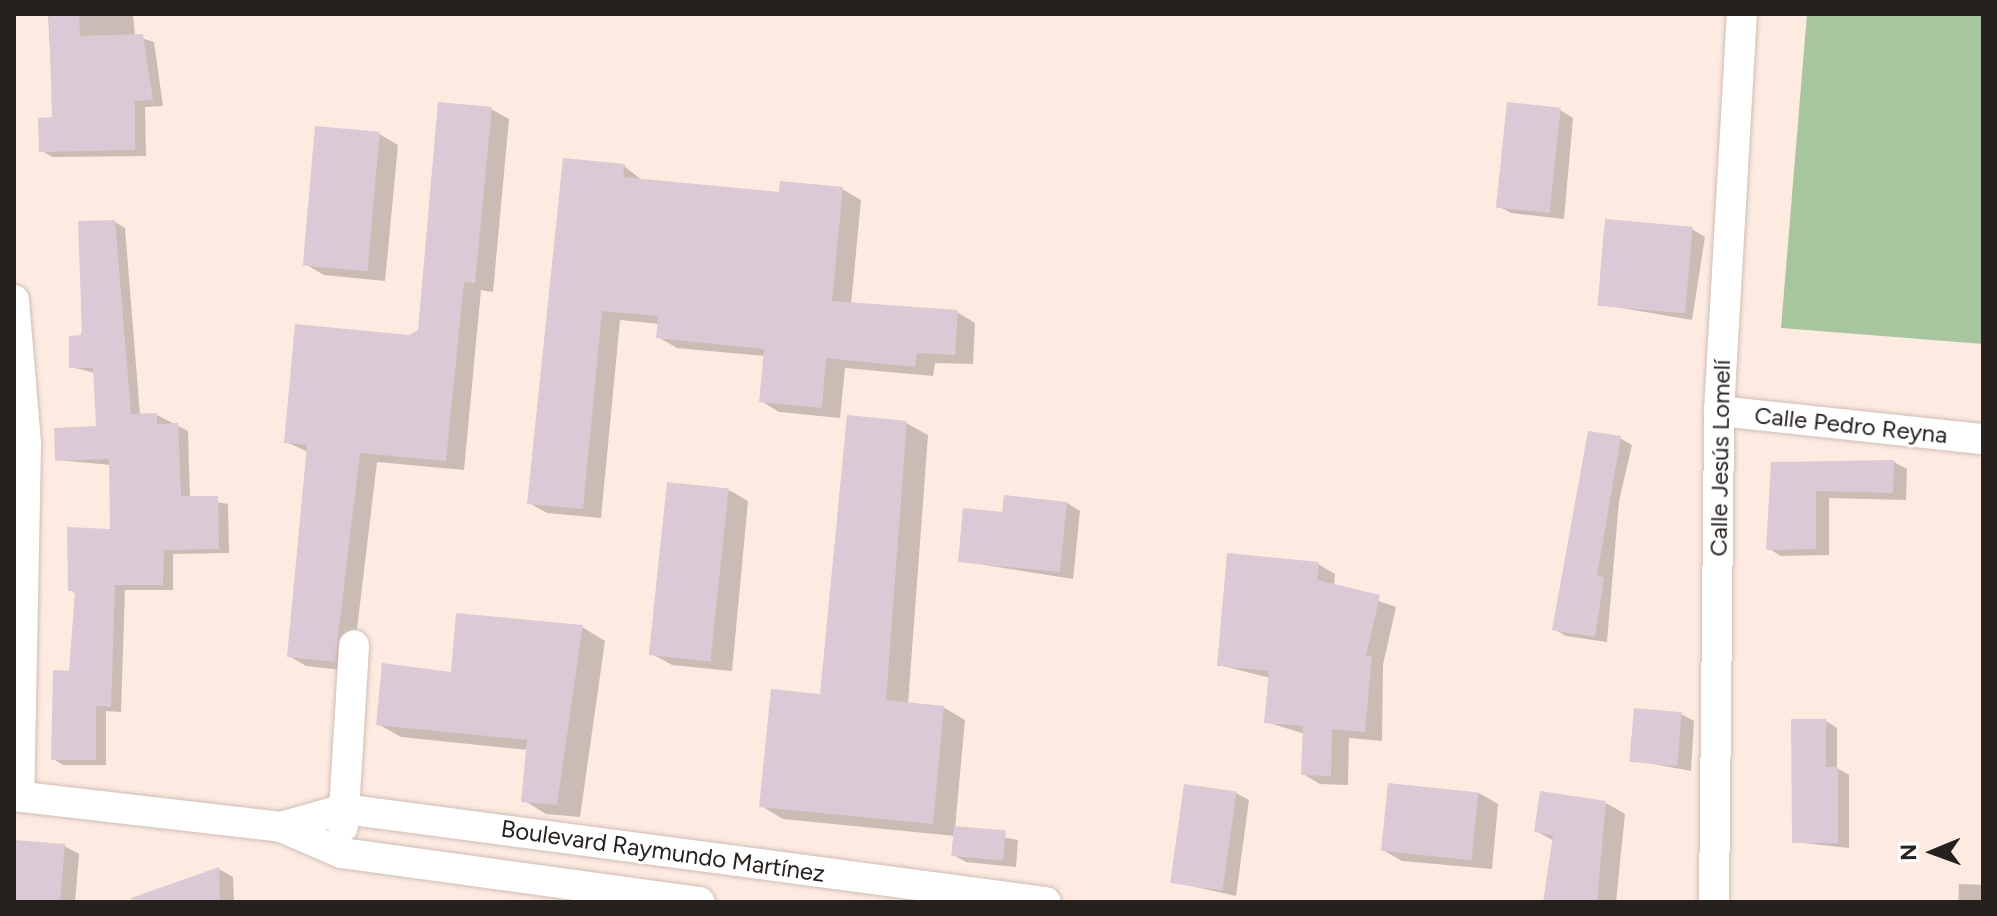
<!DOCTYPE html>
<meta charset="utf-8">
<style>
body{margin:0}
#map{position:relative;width:1997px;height:916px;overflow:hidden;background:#fdebe1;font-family:Figtree,sans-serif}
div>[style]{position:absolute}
.green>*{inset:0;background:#a8c69e}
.shadow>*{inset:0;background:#0003;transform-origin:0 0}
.building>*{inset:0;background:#dbcad5;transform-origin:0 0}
.roads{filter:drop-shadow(0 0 2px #d0beb5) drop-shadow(0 0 2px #d0beb5)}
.street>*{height:30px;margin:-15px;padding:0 15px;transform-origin:15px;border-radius:15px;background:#fff}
span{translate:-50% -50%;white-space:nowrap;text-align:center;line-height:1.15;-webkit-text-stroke:6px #fff;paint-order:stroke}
.street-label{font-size:24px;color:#27211d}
.frame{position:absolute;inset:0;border:16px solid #27211d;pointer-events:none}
.north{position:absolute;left:1893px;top:812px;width:80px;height:80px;-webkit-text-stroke:6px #fff;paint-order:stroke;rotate:269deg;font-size:22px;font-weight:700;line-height:32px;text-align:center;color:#27211d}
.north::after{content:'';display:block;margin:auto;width:28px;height:36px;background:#27211d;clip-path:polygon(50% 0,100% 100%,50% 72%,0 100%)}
</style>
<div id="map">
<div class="green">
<i style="clip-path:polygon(1807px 14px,1983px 14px,1983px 344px,1781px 328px)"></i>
</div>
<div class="shadow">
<i style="clip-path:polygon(48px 14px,133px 14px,135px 36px,154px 42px,163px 106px,145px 107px,146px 156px,52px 157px,41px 150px,54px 119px)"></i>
<i style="clip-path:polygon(491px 109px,509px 119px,493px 292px,481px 290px,464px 470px,377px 462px,352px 671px,306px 666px,289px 656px,308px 452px,286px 442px,420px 331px)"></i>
<i style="clip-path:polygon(1560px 110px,1573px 118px,1564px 219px,1511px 213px,1498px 206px)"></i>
<i style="clip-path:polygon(379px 134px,398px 145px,385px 281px,324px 275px,305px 264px)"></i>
<i style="clip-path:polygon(624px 166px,642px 180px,781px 194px,842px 189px,861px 200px,851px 305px,957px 312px,975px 323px,973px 364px,935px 363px,933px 376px,845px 368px,840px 418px,779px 412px,761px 401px,765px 356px,677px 348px,658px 337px,659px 324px,620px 320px,601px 518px,547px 513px,529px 503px)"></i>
<i style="clip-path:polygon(115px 222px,125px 228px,140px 415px,157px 415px,188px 431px,190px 498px,228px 504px,229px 553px,173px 554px,173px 590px,125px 590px,121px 712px,106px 711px,106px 765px,63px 765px,53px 759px,71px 673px,76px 594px,70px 590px,112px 531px,111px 465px,57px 460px,98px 428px,95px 373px,71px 367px)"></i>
<i style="clip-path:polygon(1692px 229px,1705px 237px,1692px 320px,1604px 305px)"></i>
<i style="clip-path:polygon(906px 423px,928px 435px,908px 704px,943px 707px,965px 720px,955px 828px,1018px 840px,1016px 867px,966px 862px,953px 855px,955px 836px,783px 819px,761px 806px,822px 696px)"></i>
<i style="clip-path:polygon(1620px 438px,1632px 445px,1619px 501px,1607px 642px,1566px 636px,1554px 629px)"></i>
<i style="clip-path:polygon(1894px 462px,1907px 469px,1906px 500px,1829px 498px,1829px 555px,1781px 556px,1768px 548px,1773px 464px)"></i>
<i style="clip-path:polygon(729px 490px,748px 501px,732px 671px,672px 665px,652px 654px)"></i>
<i style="clip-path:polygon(1067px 503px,1080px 511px,1073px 579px,960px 561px,1004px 514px)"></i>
<i style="clip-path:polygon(1318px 564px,1335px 574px,1334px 586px,1396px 607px,1383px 665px,1382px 741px,1349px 738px,1348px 785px,1320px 784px,1303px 774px,1305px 734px,1266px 722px,1270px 678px,1219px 665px)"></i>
<i style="clip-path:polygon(582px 627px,605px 641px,580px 817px,546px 814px,523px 800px,528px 750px,401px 737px,378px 724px,453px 674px)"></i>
<i style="clip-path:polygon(1681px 714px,1694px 721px,1691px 771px,1632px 760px)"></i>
<i style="clip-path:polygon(1826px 721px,1837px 728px,1837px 768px,1849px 775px,1849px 848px,1794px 842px)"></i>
<i style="clip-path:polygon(1236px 793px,1249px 800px,1236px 896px,1173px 882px)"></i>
<i style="clip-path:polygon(1479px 793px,1498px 804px,1492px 869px,1402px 861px,1383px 850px)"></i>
<i style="clip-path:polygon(1606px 803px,1625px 814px,1616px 902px,1546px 902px,1554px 841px,1536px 831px)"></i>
<i style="clip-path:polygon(64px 846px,79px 854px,75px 902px,82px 902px,14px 902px,14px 856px)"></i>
<i style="clip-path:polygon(219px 869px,233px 877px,234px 902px,125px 902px)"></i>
<i style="left:1959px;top:884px;width:24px;height:18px;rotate:2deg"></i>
</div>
<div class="building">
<i style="clip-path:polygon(49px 14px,79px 14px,80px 36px,143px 34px,153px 100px,135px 101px,135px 150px,39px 152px,38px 118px,52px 117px)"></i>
<i style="clip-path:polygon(438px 102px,492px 107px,475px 283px,464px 282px,446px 461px,360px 453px,335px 662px,287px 657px,307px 445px,284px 443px,295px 324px,409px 335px,418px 330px)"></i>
<i style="left:1507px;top:102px;width:54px;height:106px;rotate:6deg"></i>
<i style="left:315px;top:126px;width:65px;height:140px;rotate:5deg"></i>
<i style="clip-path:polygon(563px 158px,625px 164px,623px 177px,779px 192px,780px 181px,843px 187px,832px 301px,958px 310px,955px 355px,917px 353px,915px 367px,826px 358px,822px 408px,759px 402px,764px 349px,656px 338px,658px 316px,602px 311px,583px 509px,527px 504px)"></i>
<i style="left:1605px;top:219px;width:88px;height:87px;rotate:5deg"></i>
<i style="clip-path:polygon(115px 220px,131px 414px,157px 413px,157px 424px,178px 423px,181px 496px,218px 496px,219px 549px,164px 550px,163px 585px,115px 585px,111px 707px,96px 706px,96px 760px,51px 760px,53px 670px,69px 671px,75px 591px,68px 591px,67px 527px,110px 529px,109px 459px,55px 461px,54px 428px,96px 426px,93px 368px,69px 368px,69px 336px,82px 335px,78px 221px)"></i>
<i style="clip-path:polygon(847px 415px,907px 421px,886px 700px,944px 706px,933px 824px,759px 807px,771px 689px,820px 694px)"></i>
<i style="clip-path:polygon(1588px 431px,1621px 436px,1597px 576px,1604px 577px,1595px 637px,1552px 630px)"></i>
<i style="clip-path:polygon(1894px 460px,1893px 493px,1816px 491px,1816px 549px,1766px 550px,1771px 462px)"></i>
<i style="left:667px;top:482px;width:62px;height:174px;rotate:6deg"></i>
<i style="clip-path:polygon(1004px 495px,1067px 502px,1060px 572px,958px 562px,963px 508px,1002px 512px)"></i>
<i style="clip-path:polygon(1227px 553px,1319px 562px,1317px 580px,1380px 595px,1366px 656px,1372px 656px,1365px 732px,1332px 729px,1331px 776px,1301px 775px,1303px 726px,1264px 723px,1269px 671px,1217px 666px)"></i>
<i style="clip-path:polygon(456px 613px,583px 625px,557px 805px,521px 802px,527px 740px,376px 725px,382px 663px,451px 672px)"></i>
<i style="left:1634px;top:708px;width:48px;height:54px;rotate:5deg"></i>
<i style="clip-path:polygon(1791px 719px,1826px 719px,1826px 767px,1838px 767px,1838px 843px,1792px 843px)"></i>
<i style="left:1388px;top:783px;width:91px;height:68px;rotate:6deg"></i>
<i style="left:1184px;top:784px;width:53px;height:100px;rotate:8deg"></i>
<i style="clip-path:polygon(1540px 791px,1606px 801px,1597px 902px,1543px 902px,1553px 835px,1534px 832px)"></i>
<i style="left:954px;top:826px;width:52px;height:30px;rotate:5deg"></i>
<i style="clip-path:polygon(15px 840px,65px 844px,60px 902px,14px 902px)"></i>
<i style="clip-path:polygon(219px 867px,220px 902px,132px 902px,131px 898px)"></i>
</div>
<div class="roads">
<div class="street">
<i style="left:14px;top:300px;width:144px;rotate:85.2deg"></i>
<i style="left:26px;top:444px;width:352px;rotate:91.1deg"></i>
<i style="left:1719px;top:411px;width:265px;rotate:6.1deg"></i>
<i style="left:14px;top:796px;width:269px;rotate:6.6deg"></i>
<i style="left:281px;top:827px;width:65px;rotate:23.4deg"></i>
<i style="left:341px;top:853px;width:362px;rotate:7.8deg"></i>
<i style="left:281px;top:827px;width:66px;rotate:-15.9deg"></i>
<i style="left:344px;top:809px;width:708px;rotate:7.55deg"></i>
<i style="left:343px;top:827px;width:182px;rotate:-86.5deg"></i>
<i style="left:1714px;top:902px;width:491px;rotate:-89.4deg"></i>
<i style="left:1719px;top:411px;width:398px;rotate:-86.7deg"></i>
</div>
</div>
<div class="street-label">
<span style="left:1851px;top:425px;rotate:6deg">Calle Pedro Reyna</span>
<span style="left:1720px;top:458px;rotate:-89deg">Calle Jesús Lomelí</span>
<span style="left:663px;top:851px;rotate:8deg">Boulevard Raymundo Martínez</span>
</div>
<div class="frame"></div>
<div class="north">N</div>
</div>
